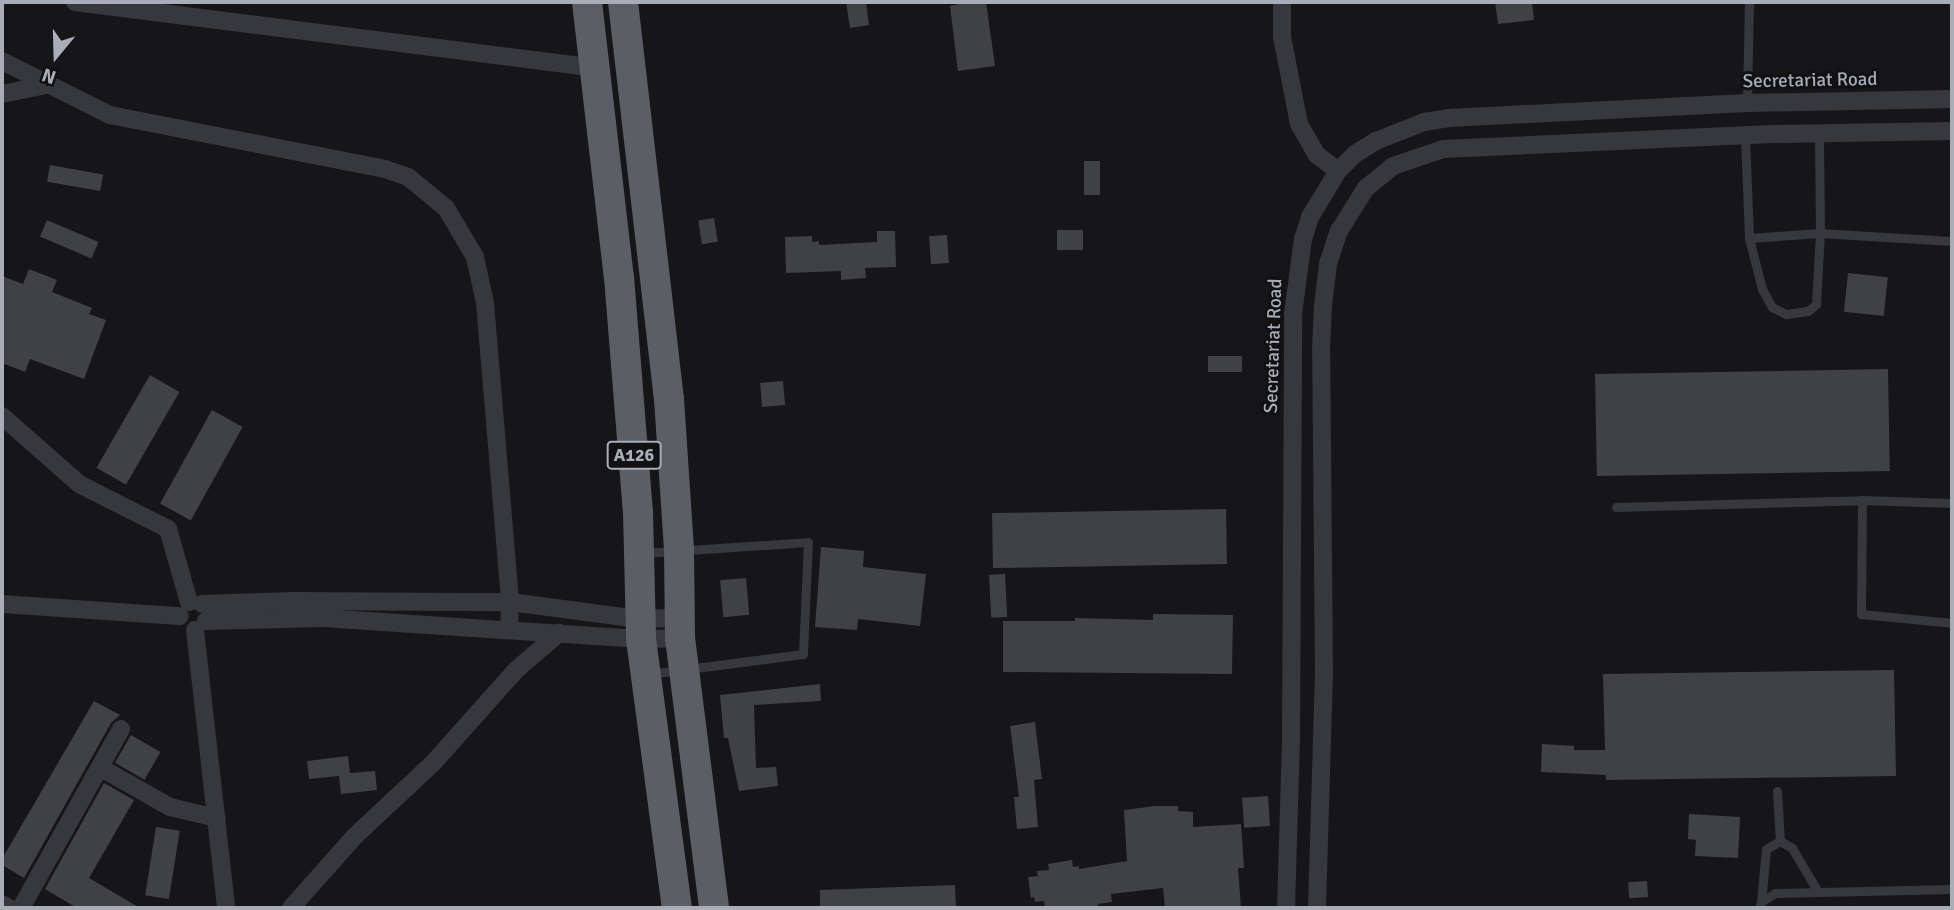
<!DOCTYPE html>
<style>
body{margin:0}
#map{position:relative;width:1954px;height:910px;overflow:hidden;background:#161618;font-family:Signika,sans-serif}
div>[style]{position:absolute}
.building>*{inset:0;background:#404145;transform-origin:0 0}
.service>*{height:9px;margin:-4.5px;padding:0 4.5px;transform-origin:4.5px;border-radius:4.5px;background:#37383d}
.minor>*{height:18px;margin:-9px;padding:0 9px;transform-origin:9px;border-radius:9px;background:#37383d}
.trunk>*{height:30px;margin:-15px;padding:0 15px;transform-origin:15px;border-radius:15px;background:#5b5e65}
span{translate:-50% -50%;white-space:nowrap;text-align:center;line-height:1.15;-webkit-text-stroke:6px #111113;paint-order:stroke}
.shield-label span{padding:2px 5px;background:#111113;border:2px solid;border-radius:5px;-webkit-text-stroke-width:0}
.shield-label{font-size:18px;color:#a8adb8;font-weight:700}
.street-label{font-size:19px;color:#a8adb8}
.frame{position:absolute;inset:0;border:4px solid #a8adb8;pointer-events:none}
.north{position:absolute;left:21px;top:21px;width:70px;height:70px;-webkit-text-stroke:5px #111113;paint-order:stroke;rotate:199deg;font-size:19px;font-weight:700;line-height:28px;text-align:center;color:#a8adb8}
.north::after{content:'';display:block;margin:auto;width:24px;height:32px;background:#a8adb8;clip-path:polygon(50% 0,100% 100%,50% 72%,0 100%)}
</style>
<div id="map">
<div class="building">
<i style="clip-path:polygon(846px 2px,866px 2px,869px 25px,850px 28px)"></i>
<i style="clip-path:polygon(967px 2px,986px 2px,995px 66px,958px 71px,950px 6px)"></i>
<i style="clip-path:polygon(1495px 2px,1532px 2px,1534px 20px,1498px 24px)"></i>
<i style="left:1084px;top:161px;width:16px;height:34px"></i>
<i style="left:50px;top:165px;width:54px;height:17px;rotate:10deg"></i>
<i style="left:714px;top:218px;width:24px;height:16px;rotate:81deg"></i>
<i style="left:47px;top:220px;width:56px;height:18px;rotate:23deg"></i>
<i style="left:1057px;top:230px;width:26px;height:20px"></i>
<i style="clip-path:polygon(877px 231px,895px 231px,896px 267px,865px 268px,866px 278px,841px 280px,841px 271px,786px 273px,785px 237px,812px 236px,812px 242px,819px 241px,819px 245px,877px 242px)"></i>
<i style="left:947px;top:235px;width:28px;height:18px;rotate:86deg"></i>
<i style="clip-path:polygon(29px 269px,57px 280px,52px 292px,92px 308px,89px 314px,106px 320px,84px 379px,30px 359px,25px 372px,2px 363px,2px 276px,23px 284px)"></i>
<i style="left:1848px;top:273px;width:40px;height:39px;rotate:6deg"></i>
<i style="left:1242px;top:356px;width:16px;height:34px;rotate:90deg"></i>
<i style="left:1888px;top:369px;width:102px;height:293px;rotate:89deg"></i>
<i style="left:150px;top:375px;width:34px;height:107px;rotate:30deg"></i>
<i style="left:783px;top:381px;width:24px;height:23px;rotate:85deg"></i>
<i style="left:212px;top:410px;width:35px;height:107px;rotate:29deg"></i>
<i style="left:1226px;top:509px;width:55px;height:234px;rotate:89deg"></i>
<i style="clip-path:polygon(821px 547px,864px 551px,863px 567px,926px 574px,920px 626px,858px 619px,857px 630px,815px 627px)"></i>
<i style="left:1005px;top:574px;width:43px;height:16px;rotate:87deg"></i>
<i style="left:746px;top:578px;width:37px;height:26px;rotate:85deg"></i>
<i style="clip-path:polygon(1153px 614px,1233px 615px,1232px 674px,1003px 672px,1003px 621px,1075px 621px,1075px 618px,1153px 620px)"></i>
<i style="clip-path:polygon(1894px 670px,1896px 776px,1606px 780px,1606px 775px,1541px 772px,1542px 744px,1574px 746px,1574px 750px,1605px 750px,1603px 674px)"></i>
<i style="clip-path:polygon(820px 684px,821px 701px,754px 705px,756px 768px,776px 767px,778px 786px,739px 791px,728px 738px,724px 738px,720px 695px)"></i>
<i style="clip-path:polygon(94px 701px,120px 715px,111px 723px,24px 878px,2px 865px,2px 859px)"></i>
<i style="clip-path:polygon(1035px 722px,1042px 779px,1034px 780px,1038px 827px,1017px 829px,1014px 797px,1019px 797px,1010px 726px)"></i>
<i style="left:131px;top:735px;width:34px;height:32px;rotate:30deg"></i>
<i style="clip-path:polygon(348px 756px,350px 773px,375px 771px,377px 790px,341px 794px,339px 776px,309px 779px,307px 761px)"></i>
<i style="clip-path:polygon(104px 783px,134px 800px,89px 878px,140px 908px,77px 908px,45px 889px)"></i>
<i style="left:1268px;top:796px;width:30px;height:26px;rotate:86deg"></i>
<i style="clip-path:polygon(1155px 806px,1178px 806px,1178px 811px,1193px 812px,1193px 827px,1241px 824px,1244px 868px,1238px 868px,1241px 908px,1165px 908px,1163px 888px,1111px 894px,1112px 902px,1098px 904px,1099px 908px,1045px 908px,1044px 901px,1035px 902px,1034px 897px,1031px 898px,1028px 877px,1038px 876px,1037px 871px,1049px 870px,1048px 864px,1072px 860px,1073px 867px,1079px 866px,1079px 869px,1127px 861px,1124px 810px)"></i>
<i style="clip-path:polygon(1689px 814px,1740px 817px,1738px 858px,1695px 856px,1696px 840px,1688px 839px)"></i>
<i style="left:156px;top:827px;width:24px;height:69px;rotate:9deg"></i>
<i style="left:1647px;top:881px;width:16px;height:19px;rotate:86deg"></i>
<i style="clip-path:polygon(955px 885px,956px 908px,820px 908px,820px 890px)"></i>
</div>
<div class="service">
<i style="left:1747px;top:103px;width:101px;rotate:-88.9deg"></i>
<i style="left:1745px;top:137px;width:101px;rotate:87.7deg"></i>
<i style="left:1749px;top:238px;width:53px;rotate:75.7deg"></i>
<i style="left:1762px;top:289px;width:21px;rotate:61deg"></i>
<i style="left:1772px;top:307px;width:16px;rotate:27deg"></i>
<i style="left:1786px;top:314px;width:22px;rotate:-8deg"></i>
<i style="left:1808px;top:311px;width:11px;rotate:-41deg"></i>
<i style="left:1816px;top:304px;width:71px;rotate:-86.8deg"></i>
<i style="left:1820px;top:233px;width:99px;rotate:-90.6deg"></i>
<i style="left:1749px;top:238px;width:71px;rotate:-4deg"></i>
<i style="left:1820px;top:233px;width:132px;rotate:3.5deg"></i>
<i style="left:1862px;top:500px;width:114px;rotate:90.5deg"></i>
<i style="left:1861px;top:614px;width:91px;rotate:5.6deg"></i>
<i style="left:1616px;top:507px;width:246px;rotate:-1.6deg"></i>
<i style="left:1862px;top:500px;width:90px;rotate:1.9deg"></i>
<i style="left:644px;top:553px;width:164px;rotate:-3.8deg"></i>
<i style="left:808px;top:542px;width:112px;rotate:92.6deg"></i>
<i style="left:803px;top:654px;width:155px;rotate:172.6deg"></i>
<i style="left:1777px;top:791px;width:50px;rotate:86.6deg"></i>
<i style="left:1761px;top:902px;width:53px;rotate:-84.6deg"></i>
<i style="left:1766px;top:849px;width:16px;rotate:-30deg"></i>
<i style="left:1780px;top:841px;width:14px;rotate:30deg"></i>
<i style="left:1792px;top:848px;width:51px;rotate:59.4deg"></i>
<i style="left:1759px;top:908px;width:6px;rotate:-72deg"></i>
<i style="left:1761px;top:902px;width:17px;rotate:-33deg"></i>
<i style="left:1775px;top:893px;width:177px;rotate:-1.3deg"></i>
</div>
<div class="minor">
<i style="left:75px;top:2px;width:526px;rotate:7.21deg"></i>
<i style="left:1282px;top:2px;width:35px;rotate:90deg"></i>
<i style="left:1282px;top:37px;width:89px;rotate:78.9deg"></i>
<i style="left:1299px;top:124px;width:36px;rotate:60deg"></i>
<i style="left:1317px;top:155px;width:26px;rotate:37deg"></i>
<i style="left:2px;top:61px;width:121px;rotate:26.6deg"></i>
<i style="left:110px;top:115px;width:280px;rotate:11.1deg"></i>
<i style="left:385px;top:169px;width:24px;rotate:19deg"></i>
<i style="left:408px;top:177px;width:49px;rotate:39.2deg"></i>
<i style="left:446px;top:208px;width:57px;rotate:59.4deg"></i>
<i style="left:475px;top:257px;width:47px;rotate:77.7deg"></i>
<i style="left:485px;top:303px;width:300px;rotate:85.2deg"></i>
<i style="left:510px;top:602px;width:26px;rotate:92deg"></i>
<i style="left:2px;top:94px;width:45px;rotate:-11.6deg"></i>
<i style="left:2px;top:416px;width:103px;rotate:41.4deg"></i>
<i style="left:79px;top:484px;width:100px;rotate:26.8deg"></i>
<i style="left:168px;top:529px;width:76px;rotate:74deg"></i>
<i style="left:2px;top:604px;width:178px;rotate:3.9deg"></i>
<i style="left:202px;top:604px;width:91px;rotate:-1.9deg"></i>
<i style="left:293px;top:601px;width:217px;rotate:0.3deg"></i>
<i style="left:510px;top:602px;width:131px;rotate:7.5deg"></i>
<i style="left:640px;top:619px;width:38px;rotate:-2deg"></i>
<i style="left:206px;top:621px;width:117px;rotate:-1.5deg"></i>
<i style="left:323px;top:618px;width:319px;rotate:3.8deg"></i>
<i style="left:641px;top:639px;width:39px;rotate:-1deg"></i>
<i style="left:195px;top:630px;width:280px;rotate:83.6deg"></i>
<i style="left:101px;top:768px;width:79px;rotate:29.5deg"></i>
<i style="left:170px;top:807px;width:48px;rotate:13.2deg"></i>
<i style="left:2px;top:904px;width:8px;rotate:30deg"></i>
<i style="left:21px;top:908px;width:205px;rotate:-60.8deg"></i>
<i style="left:291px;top:908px;width:96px;rotate:-48.4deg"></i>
<i style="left:355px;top:836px;width:108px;rotate:-43.1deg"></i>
<i style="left:434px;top:762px;width:123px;rotate:-48.3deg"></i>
<i style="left:516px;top:670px;width:57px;rotate:-40.7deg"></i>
<i style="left:1286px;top:908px;width:170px;rotate:-88.3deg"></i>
<i style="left:1291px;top:738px;width:424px;rotate:-89.7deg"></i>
<i style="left:1293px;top:314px;width:76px;rotate:-82.4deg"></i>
<i style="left:1303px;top:239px;width:23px;rotate:-72deg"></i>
<i style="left:1310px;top:217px;width:54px;rotate:-58.7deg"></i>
<i style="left:1338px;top:171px;width:24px;rotate:-45deg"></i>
<i style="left:1355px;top:154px;width:25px;rotate:-32deg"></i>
<i style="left:1376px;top:141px;width:52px;rotate:-21.6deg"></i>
<i style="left:1424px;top:122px;width:25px;rotate:-9deg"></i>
<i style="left:1449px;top:118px;width:298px;rotate:-2.9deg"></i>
<i style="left:1747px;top:103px;width:205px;rotate:-1.1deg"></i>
<i style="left:1317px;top:908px;width:234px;rotate:-88.3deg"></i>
<i style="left:1324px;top:674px;width:324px;rotate:-90.5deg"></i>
<i style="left:1321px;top:350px;width:44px;rotate:-87.4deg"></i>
<i style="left:1323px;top:306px;width:42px;rotate:-83.2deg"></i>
<i style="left:1328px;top:264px;width:35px;rotate:-72deg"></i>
<i style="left:1339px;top:231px;width:51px;rotate:-57.9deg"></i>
<i style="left:1366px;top:188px;width:35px;rotate:-39deg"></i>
<i style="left:1393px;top:166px;width:53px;rotate:-18.8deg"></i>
<i style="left:1443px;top:149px;width:335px;rotate:-2.6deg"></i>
<i style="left:1778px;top:134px;width:174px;rotate:-1deg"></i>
</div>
<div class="trunk">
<i style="left:587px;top:2px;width:277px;rotate:83.4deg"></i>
<i style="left:619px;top:277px;width:236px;rotate:85.4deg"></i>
<i style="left:638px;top:512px;width:127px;rotate:88.6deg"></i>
<i style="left:641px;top:639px;width:271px;rotate:82.4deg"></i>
<i style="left:623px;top:2px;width:400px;rotate:83.4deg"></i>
<i style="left:669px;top:399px;width:152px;rotate:86.2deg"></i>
<i style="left:679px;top:551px;width:87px;rotate:89.3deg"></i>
<i style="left:680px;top:638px;width:272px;rotate:82.8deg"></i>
</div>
<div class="shield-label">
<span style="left:634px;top:455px">A126</span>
</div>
<div class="street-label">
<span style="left:1810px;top:81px;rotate:-1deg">Secretariat Road</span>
<span style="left:1274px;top:346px;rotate:-88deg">Secretariat Road</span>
</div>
<div class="frame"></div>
<div class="north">N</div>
</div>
